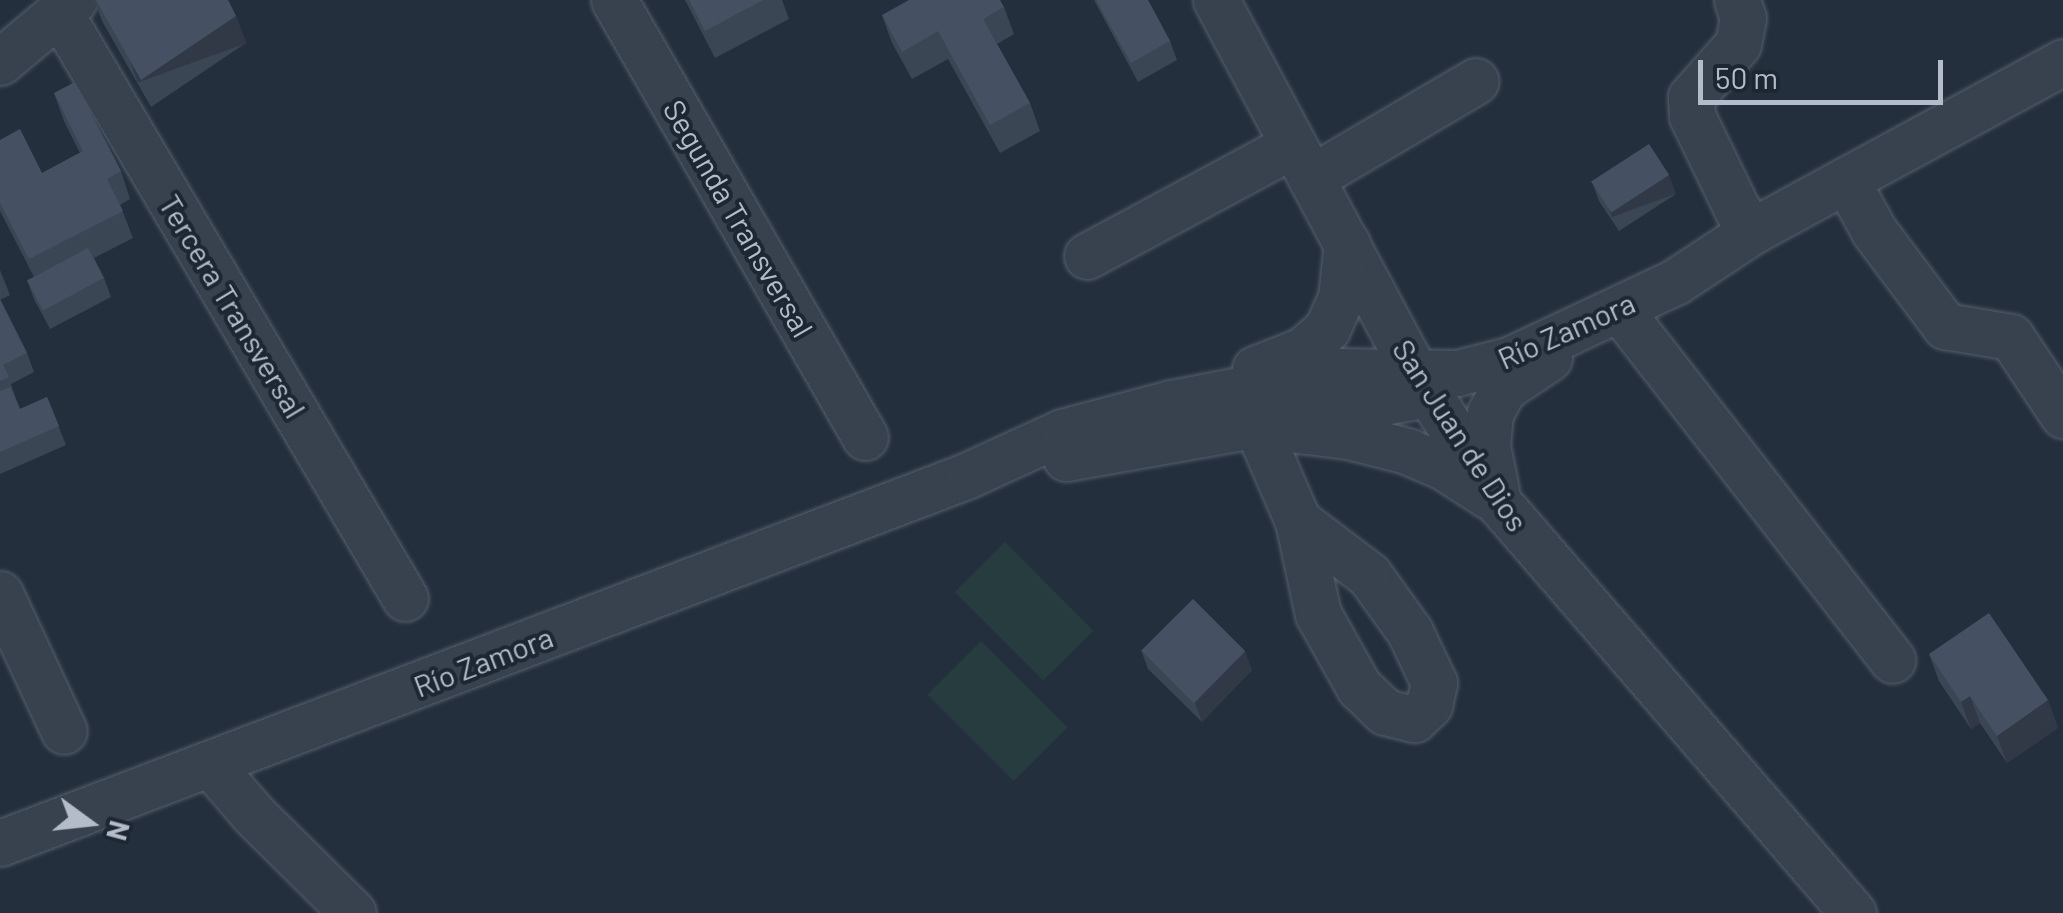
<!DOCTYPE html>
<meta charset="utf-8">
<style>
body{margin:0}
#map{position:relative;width:2063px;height:913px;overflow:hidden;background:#242f3e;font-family:Barlow,sans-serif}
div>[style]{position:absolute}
.green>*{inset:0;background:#263c3f;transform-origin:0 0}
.roads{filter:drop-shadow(0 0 2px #565f6c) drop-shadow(0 0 2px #565f6c)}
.minor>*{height:45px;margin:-22.5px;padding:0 22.5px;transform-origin:22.5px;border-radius:22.5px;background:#38414e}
.wall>*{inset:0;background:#3b4654}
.shaded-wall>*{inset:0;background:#303945;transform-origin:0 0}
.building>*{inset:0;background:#455162;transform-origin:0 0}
span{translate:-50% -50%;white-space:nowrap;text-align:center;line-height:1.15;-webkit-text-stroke:8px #1d2633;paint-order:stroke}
.street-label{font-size:30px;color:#b4bcc9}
.north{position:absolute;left:40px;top:773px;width:100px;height:100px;-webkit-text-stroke:8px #1d2633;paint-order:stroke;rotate:105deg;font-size:28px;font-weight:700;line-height:40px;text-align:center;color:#b4bcc9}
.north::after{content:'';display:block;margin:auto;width:35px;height:45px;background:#b4bcc9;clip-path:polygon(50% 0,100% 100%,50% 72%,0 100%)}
.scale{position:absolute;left:1698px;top:60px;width:245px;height:45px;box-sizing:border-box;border:5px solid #b4bcc9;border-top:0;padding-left:12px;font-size:30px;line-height:35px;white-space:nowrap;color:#b4bcc9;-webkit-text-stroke:8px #1d2633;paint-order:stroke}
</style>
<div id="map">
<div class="green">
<i style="left:1005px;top:542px;width:125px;height:71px;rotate:45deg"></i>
<i style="left:981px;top:641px;width:122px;height:76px;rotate:45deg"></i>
</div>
<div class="roads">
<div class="minor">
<i style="left:614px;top:0;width:504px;rotate:60.13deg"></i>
<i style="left:1216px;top:0;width:422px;rotate:61.9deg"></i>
<i style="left:1415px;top:372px;width:154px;rotate:57.4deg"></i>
<i style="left:1498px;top:502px;width:543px;rotate:49.18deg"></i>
<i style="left:1737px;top:0;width:19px;rotate:72deg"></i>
<i style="left:1743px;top:18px;width:26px;rotate:101deg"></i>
<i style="left:1738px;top:44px;width:71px;rotate:131.6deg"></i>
<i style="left:1691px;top:97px;width:19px;rotate:87deg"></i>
<i style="left:1692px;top:116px;width:106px;rotate:64.2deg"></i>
<i style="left:1738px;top:211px;width:25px;rotate:50deg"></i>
<i style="left:61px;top:15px;width:677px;rotate:59.46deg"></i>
<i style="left:0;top:62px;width:97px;rotate:-40deg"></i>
<i style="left:1311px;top:178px;width:191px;rotate:-30.5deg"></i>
<i style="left:1846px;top:180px;width:58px;rotate:61.2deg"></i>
<i style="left:1874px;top:231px;width:119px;rotate:53.2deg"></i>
<i style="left:1945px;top:326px;width:67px;rotate:9.5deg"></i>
<i style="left:2011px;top:337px;width:94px;rotate:56.3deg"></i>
<i style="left:1087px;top:256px;width:234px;rotate:-28.3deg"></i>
<i style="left:1627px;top:319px;width:432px;rotate:52.1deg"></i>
<i style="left:1255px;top:369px;width:52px;rotate:-21.6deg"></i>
<i style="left:1303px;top:350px;width:32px;rotate:-41deg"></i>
<i style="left:1327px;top:329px;width:34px;rotate:-66deg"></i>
<i style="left:1341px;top:298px;width:55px;rotate:-83.8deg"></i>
<i style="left:1297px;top:430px;width:51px;rotate:6.7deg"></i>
<i style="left:1348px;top:436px;width:61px;rotate:14.3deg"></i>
<i style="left:1407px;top:451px;width:40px;rotate:23.4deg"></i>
<i style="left:1444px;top:467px;width:54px;rotate:32.8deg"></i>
<i style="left:1259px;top:431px;width:98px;rotate:66.6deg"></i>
<i style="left:1298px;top:521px;width:95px;rotate:77.9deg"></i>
<i style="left:1318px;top:614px;width:84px;rotate:60.7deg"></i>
<i style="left:1359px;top:687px;width:36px;rotate:44deg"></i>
<i style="left:1385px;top:712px;width:30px;rotate:14deg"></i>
<i style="left:1414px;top:719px;width:21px;rotate:-43deg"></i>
<i style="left:1429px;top:705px;width:23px;rotate:-77deg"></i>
<i style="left:1434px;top:683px;width:56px;rotate:-115.2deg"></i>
<i style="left:1410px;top:632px;width:70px;rotate:-125.7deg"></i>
<i style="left:1369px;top:575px;width:89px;rotate:-142.7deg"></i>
<i style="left:1066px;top:458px;width:369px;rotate:-10deg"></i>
<i style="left:1496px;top:490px;width:45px;rotate:-101.6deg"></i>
<i style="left:1487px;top:446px;width:33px;rotate:-85deg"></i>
<i style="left:1490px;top:413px;width:29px;rotate:-61deg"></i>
<i style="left:1504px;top:388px;width:54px;rotate:-33.7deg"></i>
<i style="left:0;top:594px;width:151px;rotate:65deg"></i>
<i style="left:211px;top:765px;width:66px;rotate:49.3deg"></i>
<i style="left:254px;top:815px;width:139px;rotate:44.7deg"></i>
<i style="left:0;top:843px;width:1033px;rotate:-20.8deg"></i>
<i style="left:966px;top:476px;width:106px;rotate:-24.6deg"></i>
<i style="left:1062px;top:432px;width:113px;rotate:-14.9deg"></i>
<i style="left:1171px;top:403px;width:169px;rotate:-10.9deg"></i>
<i style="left:1337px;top:371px;width:120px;rotate:1deg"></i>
<i style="left:1457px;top:373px;width:54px;rotate:-14deg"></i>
<i style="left:1509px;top:360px;width:183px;rotate:-25.2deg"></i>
<i style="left:1675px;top:282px;width:95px;rotate:-33.4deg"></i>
<i style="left:1754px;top:230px;width:352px;rotate:-28.5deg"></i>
</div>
</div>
<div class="wall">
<i style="clip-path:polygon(94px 0,228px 0,236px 16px,246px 43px,151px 107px,102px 21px)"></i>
<i style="clip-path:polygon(685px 0,782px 0,789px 19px,715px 58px)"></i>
<i style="clip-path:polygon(1094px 0,1148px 0,1170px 41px,1177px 60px,1138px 82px)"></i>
<i style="clip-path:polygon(1004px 7px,1014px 34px,997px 44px,1030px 103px,1040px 131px,1000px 153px,948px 59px,912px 79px,892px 43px,882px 15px)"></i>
<i style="clip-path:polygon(54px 93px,121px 171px,130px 199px,120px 205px,133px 238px,94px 258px,104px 278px,111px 297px,50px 329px,34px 299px,27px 280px,34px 277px,0 211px,0 140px,42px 173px,80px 153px,64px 121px)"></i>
<i style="clip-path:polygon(1592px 182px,1676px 194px,1619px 231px,1599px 201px)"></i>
<i style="clip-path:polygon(0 270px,10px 295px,0 300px,27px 353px,34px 372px,11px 384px,15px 396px,20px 409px,47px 397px,66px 445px,0 474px)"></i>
<i style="clip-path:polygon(1141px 650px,1252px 670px,1202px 722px,1148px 669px)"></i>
<i style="clip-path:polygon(1929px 654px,2048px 700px,2058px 728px,2007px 763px,1980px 723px,1971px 729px,1939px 681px)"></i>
</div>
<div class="shaded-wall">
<i style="left:236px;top:16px;width:29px;height:115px;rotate:70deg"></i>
<i style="left:1669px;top:175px;width:20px;height:68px;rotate:70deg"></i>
<i style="clip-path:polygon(1245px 651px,1252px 670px,1202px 722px,1195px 703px)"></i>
<i style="clip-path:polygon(1970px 696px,1980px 723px,1971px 729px,1961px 702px)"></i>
<i style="clip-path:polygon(2048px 700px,2058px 728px,2007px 763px,1997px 736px)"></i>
</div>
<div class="building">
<i style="clip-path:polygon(96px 0,228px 0,236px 16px,141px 80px)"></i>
<i style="clip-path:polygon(689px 0,763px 0,705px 31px)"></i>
<i style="clip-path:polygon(909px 0,1000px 0,1004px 7px,983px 19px,1030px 103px,990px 125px,938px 31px,902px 52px,882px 15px)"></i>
<i style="clip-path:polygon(1096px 0,1148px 0,1170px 41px,1131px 63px)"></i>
<i style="clip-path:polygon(75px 82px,121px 171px,107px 179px,123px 211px,29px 259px,0 203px,0 140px,20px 129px,42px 173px,83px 151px,54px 93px)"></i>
<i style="left:1649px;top:144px;width:37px;height:69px;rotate:57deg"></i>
<i style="left:88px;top:248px;width:34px;height:69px;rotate:62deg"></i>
<i style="clip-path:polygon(0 299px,27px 353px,3px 365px,9px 377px,0 381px)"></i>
<i style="clip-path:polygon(10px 387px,20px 409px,47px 397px,59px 426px,0 452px,0 391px)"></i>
<i style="left:1193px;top:599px;width:74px;height:73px;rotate:45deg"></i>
<i style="clip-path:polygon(1989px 613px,2048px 700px,1997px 736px,1970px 696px,1961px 702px,1929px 654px)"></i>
</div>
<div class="street-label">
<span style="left:739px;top:218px;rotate:60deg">Segunda Transversal</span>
<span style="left:233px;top:306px;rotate:59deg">Tercera Transversal</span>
<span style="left:1566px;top:330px;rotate:-24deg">Río Zamora</span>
<span style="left:1461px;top:435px;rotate:57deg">San Juan de Dios</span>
<span style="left:483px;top:661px;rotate:-21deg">Río Zamora</span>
</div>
<div class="north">N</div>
<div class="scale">50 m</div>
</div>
